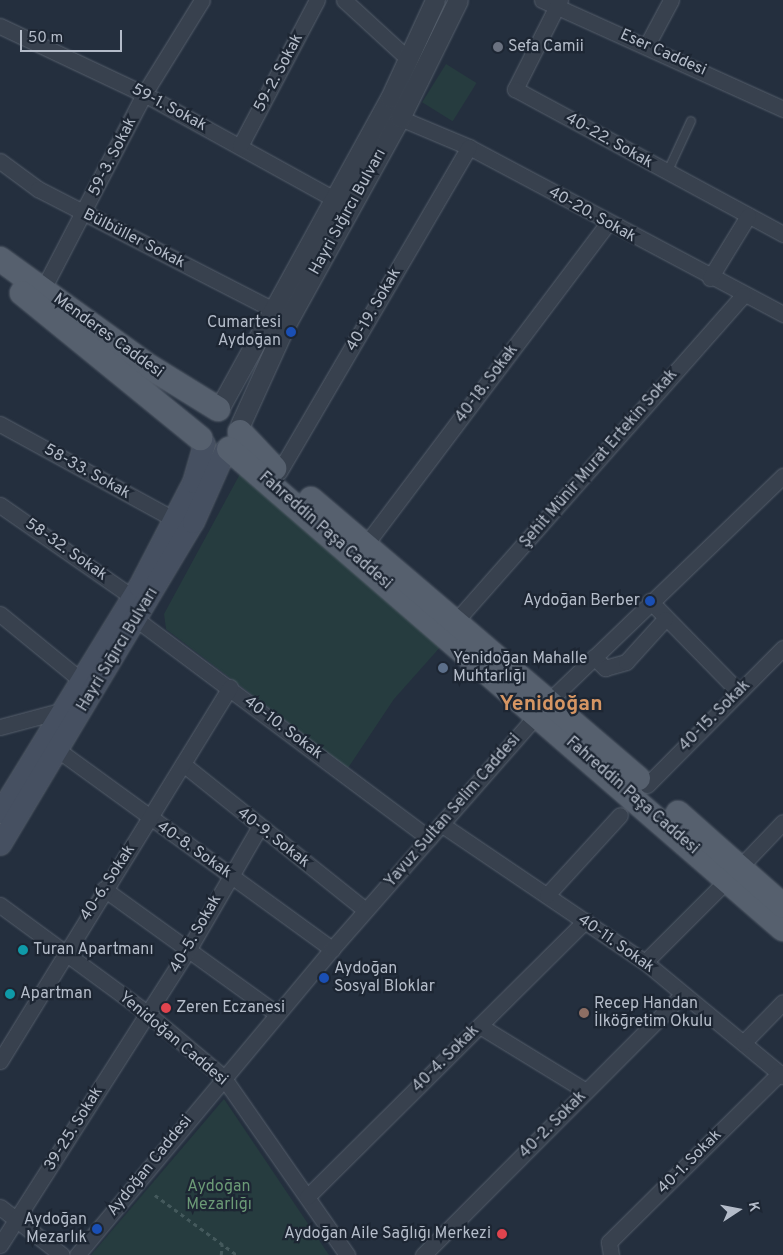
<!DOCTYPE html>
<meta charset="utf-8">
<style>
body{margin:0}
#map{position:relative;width:783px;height:1255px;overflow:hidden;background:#242f3e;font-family:Overpass,sans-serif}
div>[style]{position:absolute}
.green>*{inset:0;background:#263c3f;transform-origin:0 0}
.path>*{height:2.5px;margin-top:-1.25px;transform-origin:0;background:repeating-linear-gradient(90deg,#44595c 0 4px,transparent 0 8px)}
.roads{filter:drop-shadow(0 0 1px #565f6c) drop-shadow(0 0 1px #565f6c)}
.service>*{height:8px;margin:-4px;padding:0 4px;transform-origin:4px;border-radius:4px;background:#38414e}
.minor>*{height:15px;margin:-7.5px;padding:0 7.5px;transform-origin:7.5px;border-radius:7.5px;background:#38414e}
.tertiary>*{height:19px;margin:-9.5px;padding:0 9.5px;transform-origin:9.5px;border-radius:9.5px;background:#38414e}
.secondary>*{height:21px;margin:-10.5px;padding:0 10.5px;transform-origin:10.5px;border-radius:10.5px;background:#465061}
.primary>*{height:24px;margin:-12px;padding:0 12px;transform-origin:12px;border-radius:12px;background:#56606e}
.dots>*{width:14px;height:14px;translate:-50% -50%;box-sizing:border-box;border:2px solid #1d2633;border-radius:50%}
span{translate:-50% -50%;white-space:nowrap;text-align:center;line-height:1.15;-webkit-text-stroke:4.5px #1d2633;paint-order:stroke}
.poi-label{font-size:16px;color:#b4bcc9}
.left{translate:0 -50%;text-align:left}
.right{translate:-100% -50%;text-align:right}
.street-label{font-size:16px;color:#b4bcc9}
.park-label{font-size:16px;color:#6b9a76}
.district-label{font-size:21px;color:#d59563;font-weight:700}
.north{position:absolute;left:713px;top:1185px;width:50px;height:50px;-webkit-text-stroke:4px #1d2633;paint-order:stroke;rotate:79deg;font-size:14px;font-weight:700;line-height:20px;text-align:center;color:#b4bcc9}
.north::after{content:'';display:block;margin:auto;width:18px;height:22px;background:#b4bcc9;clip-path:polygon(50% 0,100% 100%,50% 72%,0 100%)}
.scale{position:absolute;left:20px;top:30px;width:102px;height:22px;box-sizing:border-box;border:2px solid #b4bcc9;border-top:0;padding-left:6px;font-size:15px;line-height:18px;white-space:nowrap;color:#b4bcc9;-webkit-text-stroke:4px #1d2633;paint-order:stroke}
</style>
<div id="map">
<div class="green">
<i style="left:446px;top:64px;width:36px;height:45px;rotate:32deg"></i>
<i style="clip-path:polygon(240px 474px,442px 645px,394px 699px,348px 768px,166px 629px,164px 614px)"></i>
<i style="clip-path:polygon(224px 1099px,329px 1255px,91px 1255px)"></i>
</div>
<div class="path">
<i style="left:155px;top:1195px;width:102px;rotate:36.2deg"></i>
<i style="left:221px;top:1255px;width:11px;rotate:-85deg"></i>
</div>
<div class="roads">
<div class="service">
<i style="left:667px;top:173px;width:57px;rotate:-65.2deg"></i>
</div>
<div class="minor">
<i style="left:344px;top:0;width:86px;rotate:42.6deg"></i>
<i style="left:542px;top:0;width:265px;rotate:24.3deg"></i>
<i style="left:560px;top:0;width:100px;rotate:116.8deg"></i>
<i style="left:515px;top:89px;width:305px;rotate:28.4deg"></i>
<i style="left:0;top:26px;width:159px;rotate:25.3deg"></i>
<i style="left:144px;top:94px;width:217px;rotate:28.9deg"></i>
<i style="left:647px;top:45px;width:51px;rotate:-61.9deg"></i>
<i style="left:400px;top:118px;width:75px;rotate:22.8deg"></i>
<i style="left:469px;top:147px;width:356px;rotate:28deg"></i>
<i style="left:240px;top:146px;width:165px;rotate:-62.2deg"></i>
<i style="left:0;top:161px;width:47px;rotate:36.4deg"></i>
<i style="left:38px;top:189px;width:264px;rotate:27.2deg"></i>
<i style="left:710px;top:278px;width:73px;rotate:-58.5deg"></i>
<i style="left:43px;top:289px;width:220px;rotate:-62.6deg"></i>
<i style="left:144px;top:94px;width:110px;rotate:-58.3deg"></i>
<i style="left:0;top:424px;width:200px;rotate:28.7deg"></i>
<i style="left:279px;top:472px;width:376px;rotate:-59.7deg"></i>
<i style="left:0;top:505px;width:160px;rotate:34.8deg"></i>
<i style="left:366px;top:544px;width:401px;rotate:-53deg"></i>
<i style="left:650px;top:601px;width:127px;rotate:45.6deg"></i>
<i style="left:0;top:614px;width:106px;rotate:39.3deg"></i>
<i style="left:136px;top:619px;width:366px;rotate:36.8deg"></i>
<i style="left:455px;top:622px;width:436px;rotate:-48.6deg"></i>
<i style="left:594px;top:657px;width:16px;rotate:45deg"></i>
<i style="left:605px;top:668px;width:22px;rotate:-16deg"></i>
<i style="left:626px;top:662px;width:58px;rotate:-47.8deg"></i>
<i style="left:0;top:727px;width:66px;rotate:-14.9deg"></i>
<i style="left:58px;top:750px;width:339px;rotate:36deg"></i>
<i style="left:183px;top:764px;width:233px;rotate:38.7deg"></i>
<i style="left:647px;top:785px;width:193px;rotate:-45.2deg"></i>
<i style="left:441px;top:824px;width:246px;rotate:34.1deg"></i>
<i style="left:645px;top:962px;width:179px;rotate:39.6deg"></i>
<i style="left:740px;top:867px;width:62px;rotate:-46.3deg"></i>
<i style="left:104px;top:889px;width:213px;rotate:35.8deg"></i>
<i style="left:547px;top:895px;width:108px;rotate:-47.6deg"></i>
<i style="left:0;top:905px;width:182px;rotate:36.3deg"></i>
<i style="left:147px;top:1013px;width:99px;rotate:40.1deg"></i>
<i style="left:223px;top:1077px;width:217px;rotate:55.1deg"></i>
<i style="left:645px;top:962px;width:117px;rotate:-45deg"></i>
<i style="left:480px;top:1026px;width:124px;rotate:31.5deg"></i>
<i style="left:743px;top:1043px;width:57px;rotate:-45.7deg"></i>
<i style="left:0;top:1061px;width:439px;rotate:-58.4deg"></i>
<i style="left:307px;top:1197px;width:392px;rotate:-44.8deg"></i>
<i style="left:0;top:1207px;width:78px;rotate:37.7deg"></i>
<i style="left:0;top:1245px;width:348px;rotate:-57.5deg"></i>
<i style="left:187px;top:952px;width:143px;rotate:-59.9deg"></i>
<i style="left:77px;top:1255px;width:398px;rotate:-50.2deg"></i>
<i style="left:332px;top:949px;width:330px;rotate:-48.8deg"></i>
<i style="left:549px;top:701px;width:325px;rotate:-43.9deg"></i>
<i style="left:423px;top:1255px;width:368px;rotate:-45.1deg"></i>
<i style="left:611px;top:1255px;width:13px;rotate:-99deg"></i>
<i style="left:609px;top:1242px;width:240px;rotate:-44.7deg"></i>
</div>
<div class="tertiary">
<i style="left:219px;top:409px;width:355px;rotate:-61.2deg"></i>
<i style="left:390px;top:98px;width:108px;rotate:-65.3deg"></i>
<i style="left:240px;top:425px;width:109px;rotate:-65.6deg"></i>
<i style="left:285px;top:326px;width:238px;rotate:-61.1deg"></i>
<i style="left:400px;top:118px;width:131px;rotate:-63.8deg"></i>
</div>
<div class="secondary">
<i style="left:0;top:812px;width:265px;rotate:-58.4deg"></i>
<i style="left:139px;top:586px;width:117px;rotate:-62.6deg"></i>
<i style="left:193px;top:482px;width:40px;rotate:-74deg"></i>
<i style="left:0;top:844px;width:375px;rotate:-59.1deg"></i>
<i style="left:193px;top:522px;width:79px;rotate:-66deg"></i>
</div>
<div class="primary">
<i style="left:0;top:259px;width:185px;rotate:35.8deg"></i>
<i style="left:150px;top:367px;width:80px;rotate:31.7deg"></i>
<i style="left:22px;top:293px;width:230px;rotate:39.2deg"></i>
<i style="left:240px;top:432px;width:50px;rotate:46.6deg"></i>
<i style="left:229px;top:449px;width:733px;rotate:40.91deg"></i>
<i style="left:311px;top:499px;width:430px;rotate:40.5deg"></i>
<i style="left:678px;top:813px;width:140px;rotate:41.5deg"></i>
</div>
</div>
<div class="dots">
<i style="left:498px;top:47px;background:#6b7280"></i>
<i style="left:291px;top:332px;background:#1a4fb4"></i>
<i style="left:650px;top:601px;background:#1a4fb4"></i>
<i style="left:443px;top:668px;background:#5c6f8a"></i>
<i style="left:23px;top:950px;background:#0f9aa8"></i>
<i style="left:324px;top:978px;background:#1a4fb4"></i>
<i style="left:10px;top:994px;background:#0f9aa8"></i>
<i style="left:166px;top:1008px;background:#e0444e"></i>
<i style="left:584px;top:1013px;background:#8d6e63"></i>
<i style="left:97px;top:1229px;background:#1a4fb4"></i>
<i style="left:502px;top:1234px;background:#e0444e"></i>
</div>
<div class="poi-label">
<span class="left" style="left:508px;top:47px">Sefa Camii</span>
<span class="right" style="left:281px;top:332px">Cumartesi<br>Aydoğan</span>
<span class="right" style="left:640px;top:601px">Aydoğan Berber</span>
<span class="left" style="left:453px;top:668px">Yenidoğan Mahalle<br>Muhtarlığı</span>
<span class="left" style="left:33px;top:950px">Turan Apartmanı</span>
<span class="left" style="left:334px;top:978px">Aydoğan<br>Sosyal Bloklar</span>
<span class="left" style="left:20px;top:994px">Apartman</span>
<span class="left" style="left:594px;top:1013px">Recep Handan<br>İlköğretim Okulu</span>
<span class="left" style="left:176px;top:1008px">Zeren Eczanesi</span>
<span class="right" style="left:87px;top:1229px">Aydoğan<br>Mezarlık</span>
<span class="right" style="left:491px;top:1234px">Aydoğan Aile Sağlığı Merkezi</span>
</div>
<div class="street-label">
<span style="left:663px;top:53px;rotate:24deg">Eser Caddesi</span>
<span style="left:279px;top:73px;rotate:-62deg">59-2. Sokak</span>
<span style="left:169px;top:108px;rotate:28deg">59-1. Sokak</span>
<span style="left:609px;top:141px;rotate:29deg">40-22. Sokak</span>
<span style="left:113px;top:157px;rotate:-63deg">59-3. Sokak</span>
<span style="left:348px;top:212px;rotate:-61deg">Hayri Sığırcı Bulvarı</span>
<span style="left:592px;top:215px;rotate:29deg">40-20. Sokak</span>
<span style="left:134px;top:239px;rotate:27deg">Bülbüller Sokak</span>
<span style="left:374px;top:310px;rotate:-60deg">40-19. Sokak</span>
<span style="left:108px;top:336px;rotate:36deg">Menderes Caddesi</span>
<span style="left:487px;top:384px;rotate:-53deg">40-18. Sokak</span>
<span style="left:599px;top:459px;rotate:-49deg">Şehit Münir Murat Ertekin Sokak</span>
<span style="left:87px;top:472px;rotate:29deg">58-33. Sokak</span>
<span style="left:325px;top:531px;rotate:41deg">Fahreddin Paşa Caddesi</span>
<span style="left:66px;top:550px;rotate:35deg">58-32. Sokak</span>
<span style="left:118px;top:650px;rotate:-59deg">Hayri Sığırcı Bulvarı</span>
<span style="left:715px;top:716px;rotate:-45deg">40-15. Sokak</span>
<span style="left:283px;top:728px;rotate:37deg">40-10. Sokak</span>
<span style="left:632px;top:796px;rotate:41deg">Fahreddin Paşa Caddesi</span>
<span style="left:453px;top:811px;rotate:-49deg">Yavuz Sultan Selim Caddesi</span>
<span style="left:273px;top:838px;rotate:38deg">40-9. Sokak</span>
<span style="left:194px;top:850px;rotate:35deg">40-8. Sokak</span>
<span style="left:108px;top:883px;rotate:-57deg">40-6. Sokak</span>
<span style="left:196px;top:934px;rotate:-60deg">40-5. Sokak</span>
<span style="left:616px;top:944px;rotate:35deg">40-11. Sokak</span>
<span style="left:173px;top:1039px;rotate:40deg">Yenidoğan Caddesi</span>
<span style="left:446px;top:1059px;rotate:-45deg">40-4. Sokak</span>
<span style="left:553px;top:1125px;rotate:-45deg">40-2. Sokak</span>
<span style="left:74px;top:1129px;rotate:-58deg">39-25. Sokak</span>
<span style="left:690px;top:1162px;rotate:-45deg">40-1. Sokak</span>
<span style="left:150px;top:1166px;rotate:-51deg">Aydoğan Caddesi</span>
</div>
<div class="park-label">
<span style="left:219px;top:1196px">Aydoğan<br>Mezarlığı</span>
</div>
<div class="district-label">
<span style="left:551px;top:705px">Yenidoğan</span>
</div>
<div class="north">K</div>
<div class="scale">50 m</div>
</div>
